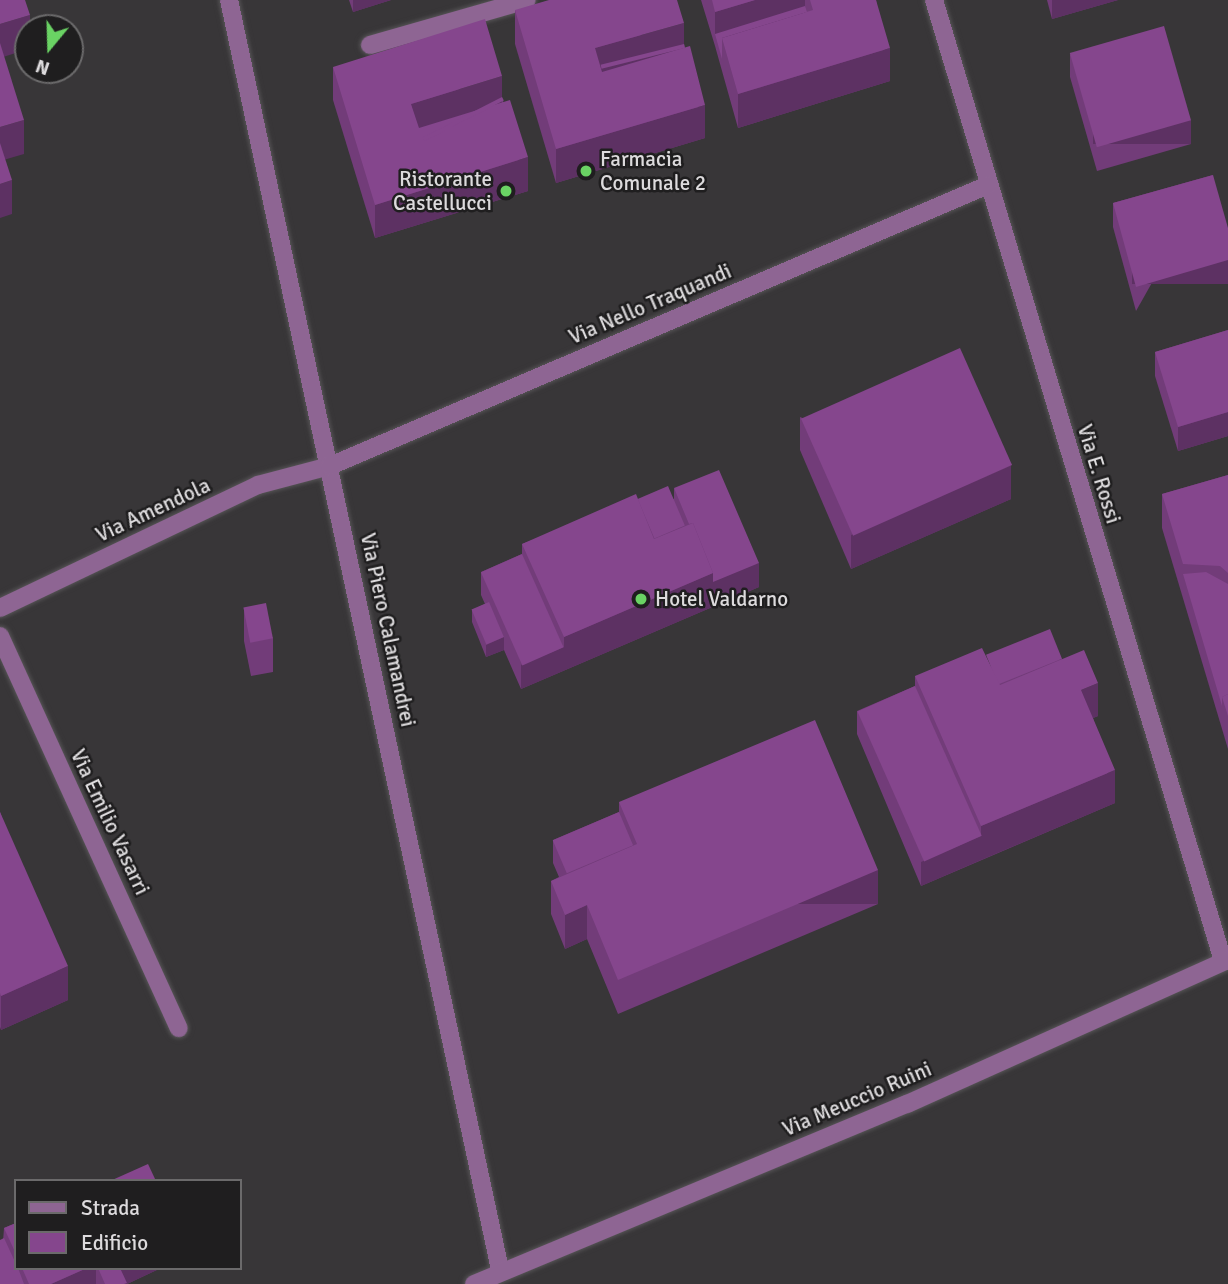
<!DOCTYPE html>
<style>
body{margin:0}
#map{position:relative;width:1228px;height:1284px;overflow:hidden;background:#383638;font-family:Signika,sans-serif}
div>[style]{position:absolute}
.roads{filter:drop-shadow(0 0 2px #565456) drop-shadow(0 0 2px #565456)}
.minor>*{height:18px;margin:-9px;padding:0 9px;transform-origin:9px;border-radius:9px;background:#8e6593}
.wall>*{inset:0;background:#723c79}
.shaded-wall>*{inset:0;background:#5d3163;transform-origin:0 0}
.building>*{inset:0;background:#85468d;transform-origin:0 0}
.dots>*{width:19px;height:19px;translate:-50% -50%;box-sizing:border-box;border:4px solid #1f1e1f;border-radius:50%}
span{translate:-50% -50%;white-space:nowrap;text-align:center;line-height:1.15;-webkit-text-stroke:5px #1f1e1f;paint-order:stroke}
.poi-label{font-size:21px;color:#dddbdd}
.left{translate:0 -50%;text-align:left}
.right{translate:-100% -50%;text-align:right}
.street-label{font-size:21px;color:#dddbdd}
.legend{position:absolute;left:14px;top:1179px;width:228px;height:91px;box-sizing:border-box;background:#1f1e1f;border:2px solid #6b6a6b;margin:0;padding:9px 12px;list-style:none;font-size:21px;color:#dddbdd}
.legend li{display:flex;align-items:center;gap:14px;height:35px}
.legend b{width:35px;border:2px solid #6b6a6b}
.north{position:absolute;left:14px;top:14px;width:70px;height:70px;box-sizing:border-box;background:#1f1e1f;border:2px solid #6b6a6b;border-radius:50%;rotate:199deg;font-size:19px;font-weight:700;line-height:28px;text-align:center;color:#dddbdd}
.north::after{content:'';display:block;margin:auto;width:24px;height:32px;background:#6ad364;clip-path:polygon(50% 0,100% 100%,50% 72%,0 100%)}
</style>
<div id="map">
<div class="roads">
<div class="minor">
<i style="left:229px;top:0;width:1299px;rotate:77.95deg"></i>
<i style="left:934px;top:0;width:1004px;rotate:73.26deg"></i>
<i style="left:370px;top:45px;width:163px;rotate:-16deg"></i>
<i style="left:0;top:608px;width:286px;rotate:-25.5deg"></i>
<i style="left:258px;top:485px;width:74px;rotate:-14.8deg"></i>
<i style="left:330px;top:466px;width:715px;rotate:-23.12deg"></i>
<i style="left:0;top:636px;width:431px;rotate:65.5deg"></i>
<i style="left:474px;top:1284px;width:469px;rotate:-22.6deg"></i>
<i style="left:907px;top:1104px;width:352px;rotate:-24.2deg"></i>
</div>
</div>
<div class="wall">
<i style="clip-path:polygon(349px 0,391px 0,353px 12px)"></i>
<i style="clip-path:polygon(701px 0,876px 0,890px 81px,738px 128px,715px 46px)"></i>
<i style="clip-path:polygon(1047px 0,1118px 0,1052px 19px)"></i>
<i style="clip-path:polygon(515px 10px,684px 44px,705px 138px,556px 183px,515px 44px)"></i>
<i style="clip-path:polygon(1070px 54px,1191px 144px,1097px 171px,1070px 77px)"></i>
<i style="clip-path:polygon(333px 67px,502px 97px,528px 191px,375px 238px,333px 100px)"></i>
<i style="clip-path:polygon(1213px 175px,1136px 311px,1113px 227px,1113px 203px)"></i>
<i style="clip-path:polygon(1228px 330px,1228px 436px,1178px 451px,1155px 376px,1155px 352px)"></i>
<i style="clip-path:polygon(800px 417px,1011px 499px,851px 569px,800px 450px)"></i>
<i style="clip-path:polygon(1228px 475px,1228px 749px,1162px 528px,1162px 494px)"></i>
<i style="clip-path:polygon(674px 488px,759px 587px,521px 689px,504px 650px,486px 657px,472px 622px,472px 610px,485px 604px,481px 595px,481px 572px,522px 554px,522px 544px,638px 499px,674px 499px)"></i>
<i style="clip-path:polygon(244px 608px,273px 638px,273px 672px,251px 676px,244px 641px)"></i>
<i style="clip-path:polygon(1062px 659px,1098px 716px,1093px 718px,1115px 803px,921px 886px,857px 734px,857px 711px,915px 686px,915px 676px)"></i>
<i style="clip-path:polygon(619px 802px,878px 904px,618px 1014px,587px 939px,565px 949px,551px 914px,551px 881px,559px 877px,553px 863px,553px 840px,619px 812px)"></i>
<i style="clip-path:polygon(0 812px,68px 1000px,1px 1030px,0 1027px)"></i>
<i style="clip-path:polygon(16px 1223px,16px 1268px,161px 1268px,127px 1284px,0 1284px,4px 1228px)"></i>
</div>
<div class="shaded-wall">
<i style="clip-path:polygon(353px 0,391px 0,353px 12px)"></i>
<i style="clip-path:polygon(755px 0,805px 0,805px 19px,722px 38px,715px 34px,715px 12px)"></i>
<i style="clip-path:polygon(1052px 0,1118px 0,1052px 19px)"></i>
<i style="clip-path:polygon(30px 15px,30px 28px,28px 28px,28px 49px,0 58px,0 24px)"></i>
<i style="clip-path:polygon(684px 23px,684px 56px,598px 81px,595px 48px)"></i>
<i style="clip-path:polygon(890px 48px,890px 81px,738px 128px,738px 94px)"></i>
<i style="clip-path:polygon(502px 76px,502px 109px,415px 137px,411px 104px)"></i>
<i style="clip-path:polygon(705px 105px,705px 138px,556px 183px,556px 149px)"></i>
<i style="clip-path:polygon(24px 120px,24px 154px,0 161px,0 127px)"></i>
<i style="left:1191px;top:120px;width:24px;height:98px;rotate:90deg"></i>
<i style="clip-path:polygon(528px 157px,528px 191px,375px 238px,375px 205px)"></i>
<i style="clip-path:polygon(12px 180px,12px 214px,0 218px,0 184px)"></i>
<i style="left:1228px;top:260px;width:24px;height:96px;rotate:90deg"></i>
<i style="clip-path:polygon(1228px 412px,1228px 436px,1178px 451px,1178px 427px)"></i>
<i style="clip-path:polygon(1011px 465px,1011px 499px,851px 569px,851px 535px)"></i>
<i style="clip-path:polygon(759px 563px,759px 587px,521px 689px,521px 665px,564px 647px,564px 637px,713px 573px)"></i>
<i style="clip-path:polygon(504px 637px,504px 650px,486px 657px,486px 645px)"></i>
<i style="clip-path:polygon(1098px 683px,1098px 716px,1081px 723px,1081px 690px)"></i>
<i style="clip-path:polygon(1115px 770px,1115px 803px,981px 860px,981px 826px)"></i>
<i style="clip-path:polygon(981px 836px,981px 860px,921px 886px,921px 862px)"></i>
<i style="left:878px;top:870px;width:34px;height:282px;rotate:90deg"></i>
<i style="clip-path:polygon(587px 905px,587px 939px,565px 949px,565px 915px)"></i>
<i style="clip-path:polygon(68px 966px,68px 1000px,1px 1030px,1px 996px)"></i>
<i style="clip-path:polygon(87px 1268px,96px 1268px,96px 1284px,51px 1284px)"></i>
<i style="clip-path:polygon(115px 1268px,161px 1268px,127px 1284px,115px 1284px)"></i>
</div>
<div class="building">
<i style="clip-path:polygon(0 0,25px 0,30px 15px,0 24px)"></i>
<i style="clip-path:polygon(549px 0,677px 0,684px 23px,595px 48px,602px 72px,690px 46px,705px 105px,556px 149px,515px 10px)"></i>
<i style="clip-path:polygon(712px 0,755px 0,715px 12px)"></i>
<i style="clip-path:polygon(810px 0,876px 0,890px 48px,738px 94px,722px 38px,813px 10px)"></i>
<i style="clip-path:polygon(805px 6px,807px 12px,722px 38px,722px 59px,715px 34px)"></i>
<i style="clip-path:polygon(485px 19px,502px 76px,411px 104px,419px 128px,510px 100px,528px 157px,375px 205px,333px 67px)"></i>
<i style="left:1164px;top:26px;width:98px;height:98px;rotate:74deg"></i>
<i style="clip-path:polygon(0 43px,24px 120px,0 127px)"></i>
<i style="left:684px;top:44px;width:4px;height:86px;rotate:76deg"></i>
<i style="left:502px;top:97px;width:4px;height:89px;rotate:63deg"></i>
<i style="clip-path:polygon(0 143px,12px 180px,0 184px)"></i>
<i style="clip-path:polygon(1213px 175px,1228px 228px,1228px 260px,1136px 287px,1113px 203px)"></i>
<i style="clip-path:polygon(1228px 330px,1228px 412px,1178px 427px,1155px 352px)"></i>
<i style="left:960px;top:348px;width:128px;height:174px;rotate:66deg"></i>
<i style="clip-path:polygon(719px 470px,759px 563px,713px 582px,713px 573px,693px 523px,689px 524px,674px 488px)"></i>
<i style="clip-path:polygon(1228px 475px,1228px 573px,1220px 566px,1183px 564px,1162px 494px)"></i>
<i style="left:668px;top:486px;width:43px;height:33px;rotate:67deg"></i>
<i style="clip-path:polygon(636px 494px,654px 539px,693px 523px,713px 573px,564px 637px,522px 544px)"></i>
<i style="left:522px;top:554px;width:102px;height:45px;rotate:66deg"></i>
<i style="clip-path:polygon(1206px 572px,1228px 584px,1228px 694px,1222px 697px,1222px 706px,1183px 574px)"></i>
<i style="left:489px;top:602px;width:38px;height:19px;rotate:67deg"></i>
<i style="left:266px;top:603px;width:36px;height:23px;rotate:79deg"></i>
<i style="left:1050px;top:629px;width:32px;height:69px;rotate:68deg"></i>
<i style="clip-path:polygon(982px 648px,1000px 685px,1084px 650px,1098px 683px,1081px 690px,1115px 770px,981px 826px,915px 676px)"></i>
<i style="left:915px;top:686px;width:164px;height:63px;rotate:66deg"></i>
<i style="clip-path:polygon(1228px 694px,1228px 716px,1222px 697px)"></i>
<i style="clip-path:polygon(815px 720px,878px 870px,618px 980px,587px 905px,565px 915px,551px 881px,637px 844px,619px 802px)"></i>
<i style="clip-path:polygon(0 812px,68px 966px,1px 996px,0 993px)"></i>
<i style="left:619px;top:812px;width:36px;height:72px;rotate:67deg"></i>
<i style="clip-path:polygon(148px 1164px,156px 1181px,110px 1181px)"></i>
<i style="clip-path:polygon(16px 1223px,16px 1254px,4px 1228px)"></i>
<i style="clip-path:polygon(4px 1238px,16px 1264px,16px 1268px,18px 1268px,24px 1284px,0 1284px,0 1240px)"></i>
<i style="clip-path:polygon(22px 1268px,87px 1268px,51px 1284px,29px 1284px)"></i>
<i style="clip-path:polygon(98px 1268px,120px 1268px,127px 1283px,124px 1284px,105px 1284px)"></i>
</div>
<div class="dots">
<i style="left:586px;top:171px;background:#6ad364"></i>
<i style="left:506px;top:191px;background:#6ad364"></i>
<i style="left:641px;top:599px;background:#6ad364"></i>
</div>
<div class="poi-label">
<span class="left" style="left:600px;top:171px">Farmacia<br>Comunale 2</span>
<span class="right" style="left:492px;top:191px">Ristorante<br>Castellucci</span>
<span class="left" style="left:655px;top:599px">Hotel Valdarno</span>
</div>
<div class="street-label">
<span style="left:650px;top:304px;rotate:-23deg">Via Nello Traquandi</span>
<span style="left:1099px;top:474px;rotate:73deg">Via E. Rossi</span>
<span style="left:153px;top:510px;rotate:-25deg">Via Amendola</span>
<span style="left:388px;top:630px;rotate:78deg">Via Piero Calamandrei</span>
<span style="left:110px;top:822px;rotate:65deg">Via Emilio Vasarri</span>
<span style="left:857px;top:1099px;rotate:-23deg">Via Meuccio Ruini</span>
</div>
<ul class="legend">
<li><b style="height:9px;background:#8e6593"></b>Strada</li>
<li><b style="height:19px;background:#85468d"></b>Edificio</li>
</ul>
<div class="north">N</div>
</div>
